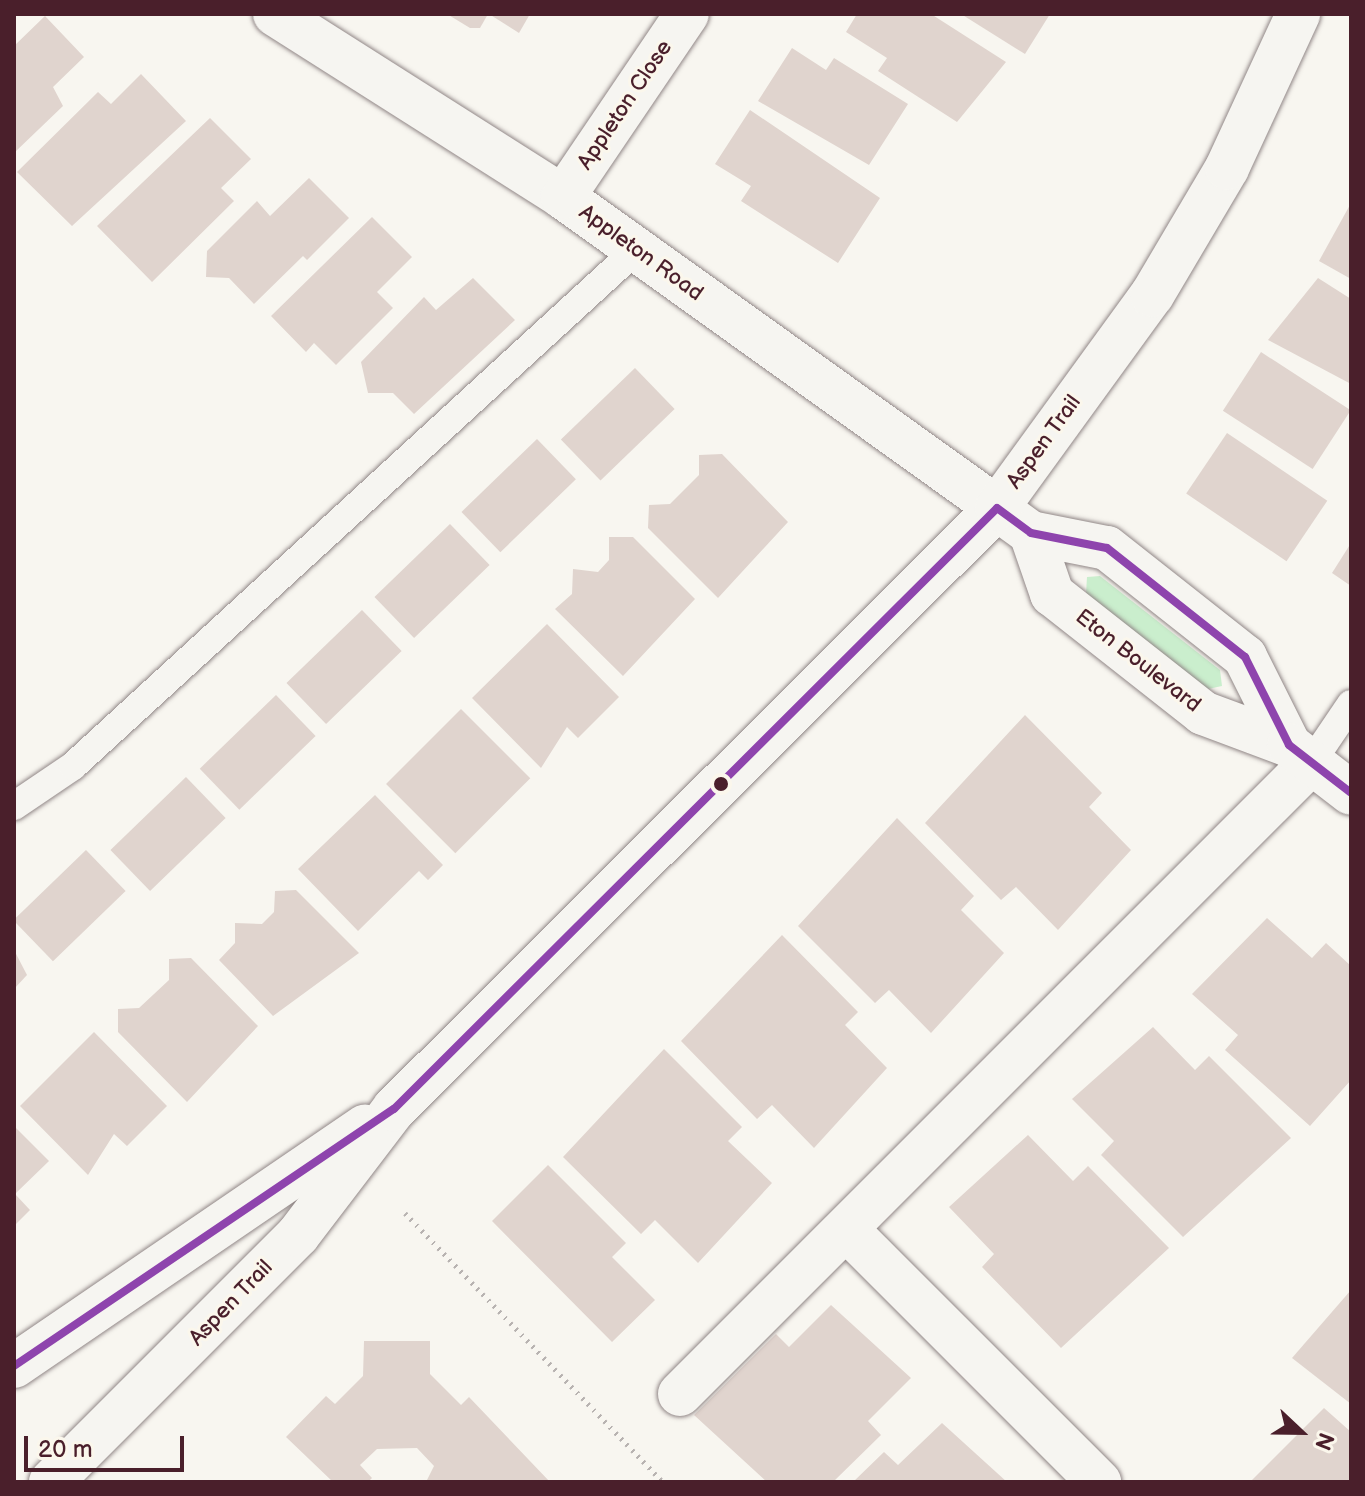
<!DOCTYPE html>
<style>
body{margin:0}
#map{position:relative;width:1365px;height:1496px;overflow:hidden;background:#f8f6f0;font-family:"Balsamiq Sans",sans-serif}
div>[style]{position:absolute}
.green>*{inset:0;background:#caeecd}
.building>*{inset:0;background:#e0d4ce;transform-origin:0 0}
.path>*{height:5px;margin-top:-2.5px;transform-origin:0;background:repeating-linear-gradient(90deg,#b8b3b1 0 2px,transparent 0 8px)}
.roads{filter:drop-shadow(0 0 2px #918787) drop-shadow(0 0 2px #918787)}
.lane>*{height:28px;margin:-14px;padding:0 14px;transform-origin:14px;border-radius:14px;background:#f6f5f1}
.street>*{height:44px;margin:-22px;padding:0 22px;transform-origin:22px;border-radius:22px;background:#f6f5f1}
.secondary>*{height:44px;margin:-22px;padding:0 22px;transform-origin:22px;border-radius:22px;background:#f6f5f1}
.bus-1>*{height:8px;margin:-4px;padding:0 4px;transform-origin:4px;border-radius:4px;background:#8e44ad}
.dots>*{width:22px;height:22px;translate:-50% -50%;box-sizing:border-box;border:4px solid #fbf7ec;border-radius:50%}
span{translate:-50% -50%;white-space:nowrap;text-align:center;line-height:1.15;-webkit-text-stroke:6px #fbf7ec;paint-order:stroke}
.street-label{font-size:22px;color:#4a1f2b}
.frame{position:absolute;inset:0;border:16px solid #4a1f2b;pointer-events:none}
.north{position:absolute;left:1261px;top:1392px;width:80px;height:80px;-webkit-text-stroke:6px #fbf7ec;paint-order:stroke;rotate:112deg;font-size:22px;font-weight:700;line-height:32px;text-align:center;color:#4a1f2b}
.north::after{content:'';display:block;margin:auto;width:28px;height:36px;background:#4a1f2b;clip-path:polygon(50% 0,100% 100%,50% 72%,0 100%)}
.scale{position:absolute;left:24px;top:1436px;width:160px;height:36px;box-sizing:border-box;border:4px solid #4a1f2b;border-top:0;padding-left:10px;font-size:24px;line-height:28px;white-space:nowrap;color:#4a1f2b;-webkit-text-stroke:6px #fbf7ec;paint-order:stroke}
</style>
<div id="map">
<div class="green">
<i style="clip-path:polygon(1100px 576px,1220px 670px,1222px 686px,1208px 689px,1086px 594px,1087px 577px)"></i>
</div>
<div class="building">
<i style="clip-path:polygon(447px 14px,488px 14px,480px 28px,470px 28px)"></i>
<i style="clip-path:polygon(489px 14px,530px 14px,519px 33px)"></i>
<i style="clip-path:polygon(857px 14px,931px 14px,1006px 62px,957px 122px,878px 71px,887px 58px,846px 32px)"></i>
<i style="clip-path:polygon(961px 14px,1050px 14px,1025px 54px)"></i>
<i style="clip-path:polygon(45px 16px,84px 57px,53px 87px,63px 106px,14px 153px,14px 46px)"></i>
<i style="clip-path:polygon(792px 48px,826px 70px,834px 58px,908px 104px,869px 165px,758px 101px)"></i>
<i style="clip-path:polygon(141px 74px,186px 121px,72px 226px,17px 172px,98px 92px,111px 104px)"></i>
<i style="clip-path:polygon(750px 110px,880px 198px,838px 263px,741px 201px,751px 186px,715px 164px)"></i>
<i style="clip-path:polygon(210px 118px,251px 159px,221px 188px,234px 201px,152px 282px,97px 226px)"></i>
<i style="clip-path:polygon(309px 178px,349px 218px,307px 260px,303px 256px,254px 304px,229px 278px,206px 277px,207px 251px,257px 201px,270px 216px)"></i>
<i style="clip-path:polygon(1351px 203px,1351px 279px,1319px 261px)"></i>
<i style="clip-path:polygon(372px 217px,412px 257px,377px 292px,393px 308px,336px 365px,314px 343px,306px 352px,271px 316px)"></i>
<i style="clip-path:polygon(473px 278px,515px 320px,414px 414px,393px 393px,368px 393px,361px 362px,424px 297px,436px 310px)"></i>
<i style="clip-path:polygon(1318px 278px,1351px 299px,1351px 384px,1268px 340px)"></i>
<i style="left:1261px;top:352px;width:107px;height:70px;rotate:33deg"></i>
<i style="left:635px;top:368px;width:57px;height:103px;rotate:46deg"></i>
<i style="left:1227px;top:433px;width:121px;height:73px;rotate:34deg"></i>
<i style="left:537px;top:439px;width:56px;height:105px;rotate:46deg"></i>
<i style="clip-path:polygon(722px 454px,788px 522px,718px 598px,648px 528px,649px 505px,670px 504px,699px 475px,699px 455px)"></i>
<i style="left:450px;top:524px;width:57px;height:105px;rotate:46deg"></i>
<i style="clip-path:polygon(609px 537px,633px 537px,695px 599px,623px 676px,555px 609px,572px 594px,573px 569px,598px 572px,609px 560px)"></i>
<i style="clip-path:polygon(1351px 543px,1351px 586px,1332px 573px)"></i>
<i style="left:362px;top:610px;width:57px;height:105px;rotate:46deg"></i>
<i style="clip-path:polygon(547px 624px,619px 697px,578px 738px,567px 727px,541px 768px,472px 698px)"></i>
<i style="left:276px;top:695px;width:57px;height:106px;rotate:46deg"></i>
<i style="left:461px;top:709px;width:98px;height:106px;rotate:45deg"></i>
<i style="clip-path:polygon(1025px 715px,1102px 793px,1089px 807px,1131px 850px,1058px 930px,1016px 887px,1001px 900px,925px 823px)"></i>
<i style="left:186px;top:777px;width:57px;height:105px;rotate:46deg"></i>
<i style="clip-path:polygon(375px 795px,443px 865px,428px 880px,419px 871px,358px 931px,298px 869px)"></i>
<i style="clip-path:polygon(897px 818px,974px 896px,961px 910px,1004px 953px,931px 1033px,889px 990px,875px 1003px,798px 926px)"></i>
<i style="left:86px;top:850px;width:57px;height:101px;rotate:46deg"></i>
<i style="clip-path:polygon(296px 890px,359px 953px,273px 1016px,219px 960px,235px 943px,235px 923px,262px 924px,274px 912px,275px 891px)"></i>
<i style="clip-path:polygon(1267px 918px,1312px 958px,1326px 943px,1351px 966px,1351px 1080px,1310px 1126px,1225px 1050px,1238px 1035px,1192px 994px)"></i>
<i style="clip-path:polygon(782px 935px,858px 1012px,845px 1025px,887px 1068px,814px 1148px,772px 1105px,757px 1119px,681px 1041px)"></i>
<i style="clip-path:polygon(14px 950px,27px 975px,14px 989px)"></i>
<i style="clip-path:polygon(191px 958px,258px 1026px,187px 1102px,118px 1032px,118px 1009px,139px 1008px,169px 980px,169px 959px)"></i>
<i style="clip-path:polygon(1153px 1027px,1195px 1070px,1209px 1056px,1291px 1138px,1183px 1237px,1101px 1155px,1114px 1141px,1072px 1099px)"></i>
<i style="clip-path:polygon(94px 1032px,167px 1106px,127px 1146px,114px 1134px,88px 1175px,20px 1106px)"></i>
<i style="clip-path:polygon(664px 1049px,742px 1127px,728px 1141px,772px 1183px,698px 1263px,655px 1220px,641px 1234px,563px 1157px)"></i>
<i style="clip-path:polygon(14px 1126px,49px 1161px,15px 1194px,30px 1210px,14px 1226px)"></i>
<i style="clip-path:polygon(1028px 1135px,1073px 1181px,1088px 1166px,1169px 1248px,1061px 1348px,982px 1267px,994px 1254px,949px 1207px)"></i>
<i style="clip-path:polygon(548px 1165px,626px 1243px,612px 1257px,655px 1300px,612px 1342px,492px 1221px)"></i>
<i style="clip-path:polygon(1351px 1290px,1351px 1404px,1292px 1358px)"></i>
<i style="clip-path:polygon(831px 1305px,911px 1378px,868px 1421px,881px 1435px,833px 1482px,767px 1482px,694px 1415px,776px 1334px,789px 1347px)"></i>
<i style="clip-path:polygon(364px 1341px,430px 1341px,430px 1374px,461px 1405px,469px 1397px,550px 1482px,426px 1482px,434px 1466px,417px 1448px,377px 1449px,360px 1465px,372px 1478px,368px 1482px,333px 1482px,286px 1437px,326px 1396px,335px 1404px,363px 1376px)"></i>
<i style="clip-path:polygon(1324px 1408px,1351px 1432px,1351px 1482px,1250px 1482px)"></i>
<i style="clip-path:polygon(942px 1423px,1007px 1482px,853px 1482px,884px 1452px,898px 1465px)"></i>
</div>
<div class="path">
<i style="left:405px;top:1213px;width:373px;rotate:46.2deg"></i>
</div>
<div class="roads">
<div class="lane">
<i style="left:1311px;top:763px;width:71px;rotate:-55.9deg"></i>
<i style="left:14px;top:806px;width:71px;rotate:-34.1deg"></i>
<i style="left:73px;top:766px;width:764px;rotate:-42.51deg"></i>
</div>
<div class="street">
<i style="left:275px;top:14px;width:341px;rotate:32.4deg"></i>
<i style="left:563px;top:197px;width:534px;rotate:35.62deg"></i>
<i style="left:563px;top:197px;width:221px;rotate:-55.9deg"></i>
<i style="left:849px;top:1232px;width:354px;rotate:45deg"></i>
<i style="left:680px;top:1394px;width:892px;rotate:-45deg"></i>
</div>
<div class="secondary">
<i style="left:1010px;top:518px;width:26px;rotate:36deg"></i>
<i style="left:1031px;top:533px;width:77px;rotate:11.2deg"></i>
<i style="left:1107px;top:548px;width:176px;rotate:38.3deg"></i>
<i style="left:1245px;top:657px;width:98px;rotate:63.4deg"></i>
<i style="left:1031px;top:533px;width:65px;rotate:71deg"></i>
<i style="left:1052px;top:594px;width:192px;rotate:38.2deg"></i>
<i style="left:1203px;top:713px;width:92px;rotate:20.4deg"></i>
<i style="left:1289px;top:745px;width:78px;rotate:37.7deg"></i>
<i style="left:14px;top:1366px;width:425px;rotate:-34.3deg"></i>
<i style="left:51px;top:1482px;width:349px;rotate:-45deg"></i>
<i style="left:298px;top:1235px;width:158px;rotate:-52.7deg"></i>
<i style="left:394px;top:1109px;width:851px;rotate:-44.9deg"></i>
<i style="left:997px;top:508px;width:263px;rotate:-54deg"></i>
<i style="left:1152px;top:295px;width:147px;rotate:-59.4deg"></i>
<i style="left:1227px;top:168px;width:170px;rotate:-65.2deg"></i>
</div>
</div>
<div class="bus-1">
<i style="left:14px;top:1366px;width:459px;rotate:-34.1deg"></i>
<i style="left:394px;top:1109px;width:851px;rotate:-44.9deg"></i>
<i style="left:997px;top:508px;width:42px;rotate:36.3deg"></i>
<i style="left:1031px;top:533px;width:77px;rotate:11.2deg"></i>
<i style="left:1107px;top:548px;width:176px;rotate:38.3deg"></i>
<i style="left:1245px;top:657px;width:98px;rotate:63.4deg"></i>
<i style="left:1289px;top:745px;width:78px;rotate:37.7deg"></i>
</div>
<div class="dots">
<i style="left:721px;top:784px;background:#4a1f2b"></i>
</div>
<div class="street-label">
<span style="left:625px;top:105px;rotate:-56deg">Appleton Close</span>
<span style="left:641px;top:253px;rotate:36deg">Appleton Road</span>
<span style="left:1044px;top:442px;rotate:-54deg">Aspen Trail</span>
<span style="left:1138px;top:661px;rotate:38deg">Eton Boulevard</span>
<span style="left:231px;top:1303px;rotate:-46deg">Aspen Trail</span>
</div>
<div class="frame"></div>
<div class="north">N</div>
<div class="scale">20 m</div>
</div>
